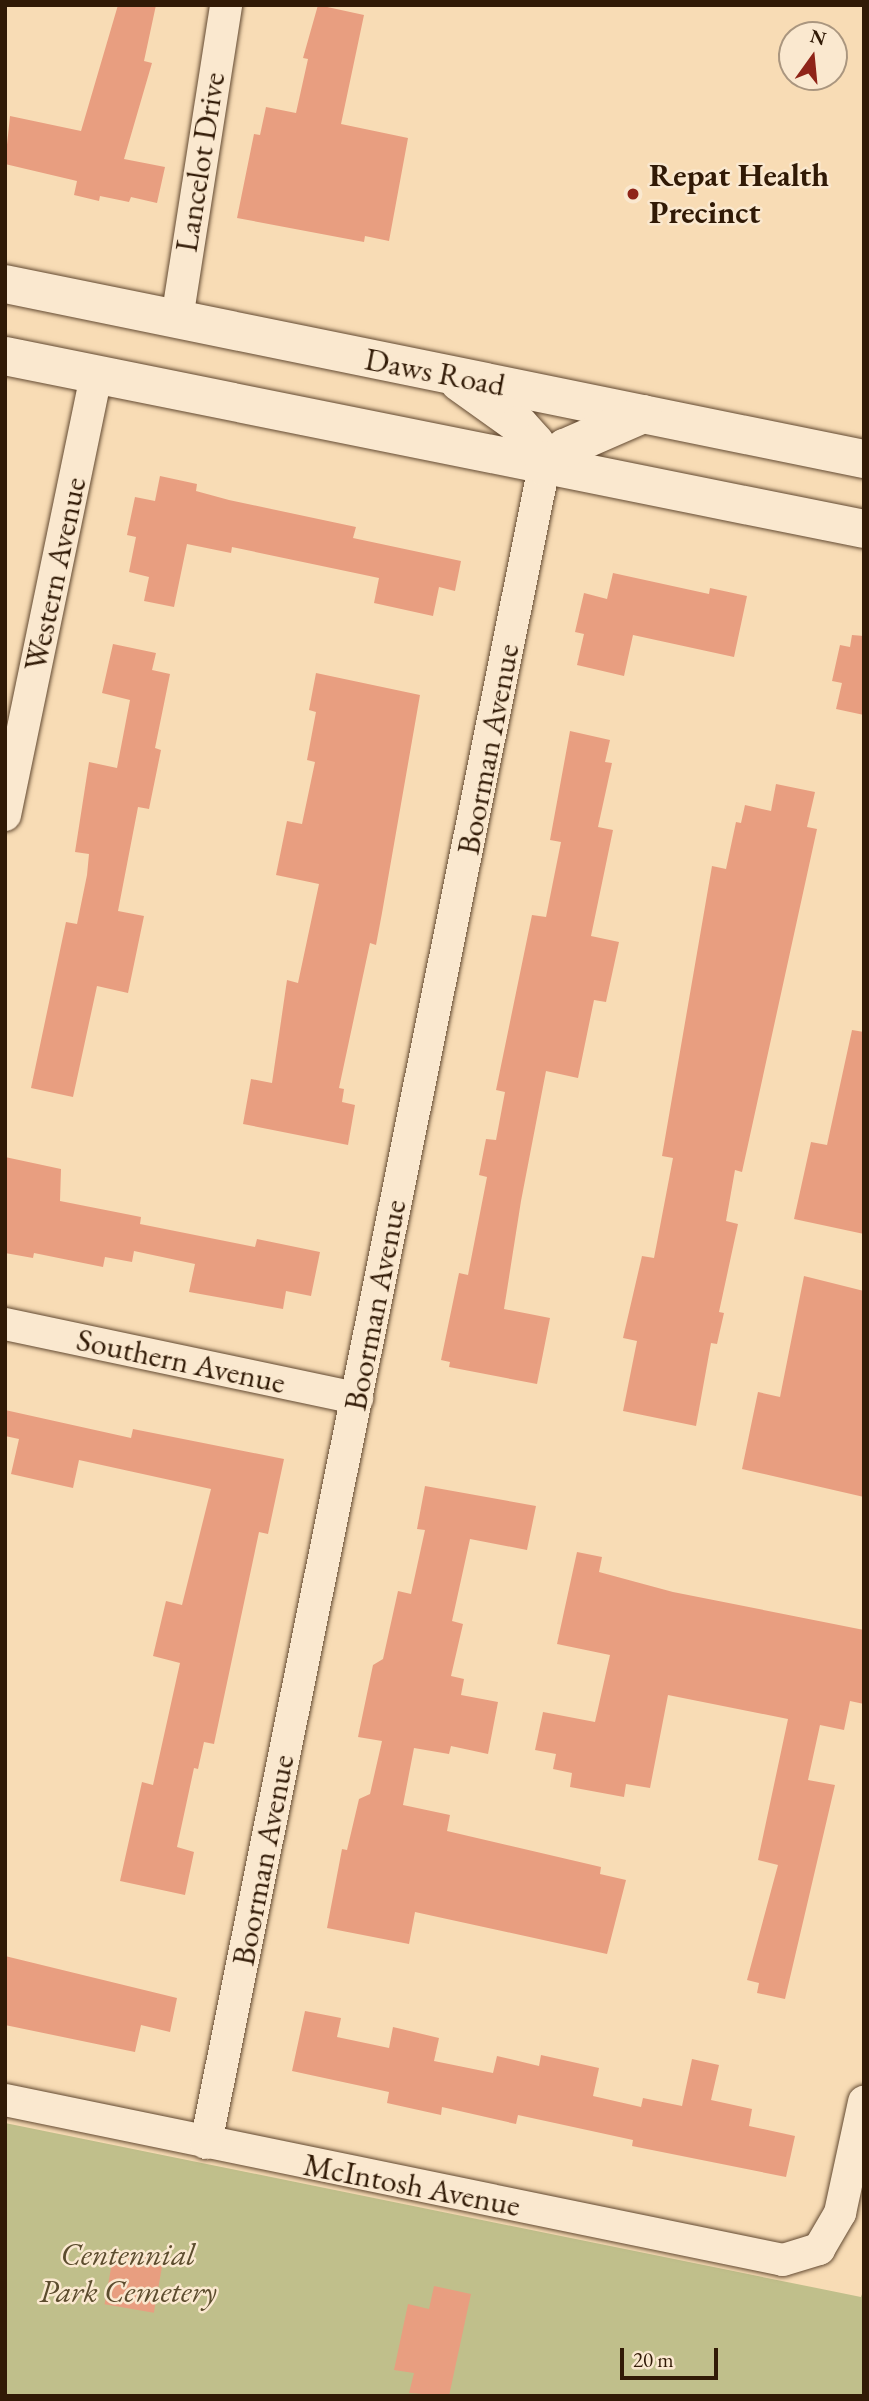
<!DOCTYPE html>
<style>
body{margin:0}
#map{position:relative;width:869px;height:2401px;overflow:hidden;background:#f8dcb5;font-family:"EB Garamond",serif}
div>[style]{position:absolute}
.green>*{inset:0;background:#c0bf8b}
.building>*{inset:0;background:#e89e80;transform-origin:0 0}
.roads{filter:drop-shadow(0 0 2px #634a32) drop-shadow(0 0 2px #634a32)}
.street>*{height:32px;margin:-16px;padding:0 16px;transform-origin:16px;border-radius:16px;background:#fae8cf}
.secondary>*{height:38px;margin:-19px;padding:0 19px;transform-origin:19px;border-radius:19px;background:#fae8cf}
.dots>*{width:19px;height:19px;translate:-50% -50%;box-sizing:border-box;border:4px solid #fae8cf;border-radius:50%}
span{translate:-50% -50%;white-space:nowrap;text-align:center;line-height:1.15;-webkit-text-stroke:5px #fae8cf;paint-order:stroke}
.street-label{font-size:32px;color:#311a06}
.poi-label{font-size:32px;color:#311a06;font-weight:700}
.left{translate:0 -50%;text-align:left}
.park-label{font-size:32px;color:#5c4c2e;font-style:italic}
.frame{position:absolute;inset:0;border:7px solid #311a06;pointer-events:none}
.north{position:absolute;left:778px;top:21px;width:70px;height:70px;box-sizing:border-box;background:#fae8cf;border:2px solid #aa967f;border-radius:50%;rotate:15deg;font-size:19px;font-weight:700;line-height:28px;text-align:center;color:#311a06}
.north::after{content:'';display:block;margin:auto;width:24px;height:32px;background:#8f2418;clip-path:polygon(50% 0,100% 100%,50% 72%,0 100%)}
.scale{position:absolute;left:620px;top:2348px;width:98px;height:32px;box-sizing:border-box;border:4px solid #311a06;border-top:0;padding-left:9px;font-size:21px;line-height:24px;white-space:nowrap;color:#311a06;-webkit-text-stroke:5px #fae8cf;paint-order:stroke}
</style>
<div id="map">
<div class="green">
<i style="clip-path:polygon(5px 2123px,861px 2297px,864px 2288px,864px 2396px,5px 2396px)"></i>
</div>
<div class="building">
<i style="clip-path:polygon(118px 5px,156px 5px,144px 61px,152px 63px,124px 159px,165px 167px,157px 203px,131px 197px,129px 202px,100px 196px,99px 201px,74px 195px,77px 181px,5px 164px,10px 116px,81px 131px)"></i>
<i style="clip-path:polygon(318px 5px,364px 15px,341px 124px,408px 138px,389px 241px,365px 236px,364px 242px,237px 218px,254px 134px,260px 135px,266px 107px,296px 113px,308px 59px,303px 58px)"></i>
<i style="clip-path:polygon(160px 476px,197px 484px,196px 491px,229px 500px,356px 527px,353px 538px,461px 561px,455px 591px,439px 587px,433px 616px,374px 603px,379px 578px,232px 547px,231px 553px,187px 544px,174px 607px,144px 601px,149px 577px,129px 572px,136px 537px,127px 535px,135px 497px,155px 501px)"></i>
<i style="clip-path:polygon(613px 573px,709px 594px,710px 588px,747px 596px,734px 657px,633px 635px,624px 676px,577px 665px,584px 634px,575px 632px,584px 593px,607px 599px)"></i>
<i style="clip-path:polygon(852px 635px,864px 636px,864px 715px,836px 709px,842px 683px,832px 681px,840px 645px,850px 647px)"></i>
<i style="clip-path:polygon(113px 644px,156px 653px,152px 670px,170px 674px,155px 748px,161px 750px,149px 809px,138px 807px,118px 911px,144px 916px,128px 993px,97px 986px,73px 1097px,31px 1088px,66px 922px,77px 924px,87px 875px,89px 854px,75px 852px,89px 762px,117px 768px,130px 700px,102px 693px)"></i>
<i style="clip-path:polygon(316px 673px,420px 695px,382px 913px,376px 945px,370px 943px,339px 1088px,344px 1089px,342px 1102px,355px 1105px,348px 1145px,243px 1124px,251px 1079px,272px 1083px,287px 980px,298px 983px,319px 884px,276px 875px,287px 821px,302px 824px,315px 762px,307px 760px,316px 712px,309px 710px)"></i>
<i style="clip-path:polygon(570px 731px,610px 740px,605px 762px,612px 763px,598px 827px,613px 830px,591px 936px,619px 942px,606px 1002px,594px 1000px,578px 1078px,546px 1071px,521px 1201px,504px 1309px,550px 1318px,537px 1384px,449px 1367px,450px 1362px,441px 1360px,459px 1273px,468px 1275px,487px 1177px,479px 1175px,486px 1139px,496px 1140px,505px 1092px,496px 1090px,532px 915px,546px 917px,561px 842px,550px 840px)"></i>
<i style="clip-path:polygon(776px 784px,815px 792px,807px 827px,817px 829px,742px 1172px,735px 1170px,726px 1221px,738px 1224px,719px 1312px,724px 1313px,717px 1344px,711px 1343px,696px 1426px,623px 1411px,637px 1341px,623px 1338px,642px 1256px,654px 1258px,673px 1158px,662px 1156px,712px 866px,726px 869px,736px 822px,741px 823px,745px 805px,771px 811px)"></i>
<i style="clip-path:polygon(852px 1030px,864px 1032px,864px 1234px,794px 1219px,811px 1142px,827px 1145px)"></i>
<i style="clip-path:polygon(5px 1157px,61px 1169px,60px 1201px,141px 1217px,140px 1224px,255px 1247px,257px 1239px,320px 1252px,311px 1296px,286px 1291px,283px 1309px,189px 1292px,195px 1264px,134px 1251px,132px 1262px,105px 1257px,103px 1267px,34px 1253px,33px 1258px,5px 1253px)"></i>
<i style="clip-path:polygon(804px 1276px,864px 1291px,864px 1497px,742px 1469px,758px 1392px,780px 1397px)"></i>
<i style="clip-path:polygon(5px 1410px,131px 1438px,133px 1429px,284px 1459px,268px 1534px,259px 1532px,214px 1744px,204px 1742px,198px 1769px,194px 1768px,177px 1847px,194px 1852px,185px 1895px,120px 1881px,142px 1782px,153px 1785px,180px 1663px,153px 1656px,166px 1601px,182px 1605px,211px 1489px,79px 1460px,73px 1488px,11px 1474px,19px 1439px,5px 1436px)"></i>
<i style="clip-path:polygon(425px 1486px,536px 1506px,527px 1550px,470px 1539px,452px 1621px,463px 1624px,451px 1676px,464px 1679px,461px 1695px,498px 1702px,488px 1754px,451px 1746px,449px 1754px,414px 1748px,403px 1805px,450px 1815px,447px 1831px,601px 1867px,600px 1874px,626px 1880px,607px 1954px,415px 1912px,409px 1944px,327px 1928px,342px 1849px,347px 1850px,359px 1799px,370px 1794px,382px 1741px,358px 1737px,373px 1665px,383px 1659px,398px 1591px,411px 1594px,425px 1530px,417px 1529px)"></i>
<i style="clip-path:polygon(577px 1552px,602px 1557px,599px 1572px,673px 1592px,864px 1630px,864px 1704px,850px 1701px,844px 1730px,820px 1725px,808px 1780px,835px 1785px,785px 1999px,757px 1993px,759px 1983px,747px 1980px,778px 1865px,758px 1860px,788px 1719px,668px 1695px,650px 1788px,626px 1784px,624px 1797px,570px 1787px,572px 1773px,553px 1769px,556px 1754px,535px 1750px,543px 1712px,595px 1722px,610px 1655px,557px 1644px)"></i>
<i style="clip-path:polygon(5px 1956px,177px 1998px,170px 2032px,141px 2025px,135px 2052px,5px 2025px)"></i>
<i style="clip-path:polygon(305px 2011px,341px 2018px,337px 2037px,389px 2048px,393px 2027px,439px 2038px,434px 2061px,493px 2073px,497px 2056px,539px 2066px,541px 2055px,599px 2068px,593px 2096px,641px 2107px,643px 2098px,682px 2106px,692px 2059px,719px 2065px,711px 2100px,752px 2109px,749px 2126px,795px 2136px,786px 2177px,632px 2146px,633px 2140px,518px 2115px,516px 2124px,442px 2107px,441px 2115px,387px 2103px,389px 2092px,292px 2071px)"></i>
<i style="left:114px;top:2251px;width:50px;height:54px;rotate:10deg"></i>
<i style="clip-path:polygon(434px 2286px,471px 2294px,449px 2396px,409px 2393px,414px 2373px,394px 2370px,408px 2304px,429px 2309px)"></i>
</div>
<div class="roads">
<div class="street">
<i style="left:177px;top:319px;width:318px;rotate:-81.1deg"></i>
<i style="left:5px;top:815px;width:450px;rotate:-78.3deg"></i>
<i style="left:5px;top:1324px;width:360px;rotate:11.9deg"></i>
<i style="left:5px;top:2100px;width:794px;rotate:11.62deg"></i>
<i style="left:783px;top:2260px;width:38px;rotate:-17deg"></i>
<i style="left:819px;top:2249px;width:42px;rotate:-59.7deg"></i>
<i style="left:840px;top:2213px;width:114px;rotate:-77.8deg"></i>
<i style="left:206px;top:2143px;width:1711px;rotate:-78.6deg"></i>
</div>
<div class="secondary">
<i style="left:5px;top:284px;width:877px;rotate:11.52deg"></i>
<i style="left:5px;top:356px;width:876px;rotate:11.39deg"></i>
<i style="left:459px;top:382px;width:74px;rotate:35.6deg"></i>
<i style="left:519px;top:425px;width:24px;rotate:48deg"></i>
<i style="left:535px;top:443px;width:25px;rotate:69deg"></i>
<i style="left:544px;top:466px;width:28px;rotate:-41deg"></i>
<i style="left:565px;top:448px;width:85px;rotate:-23.6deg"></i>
</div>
</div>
<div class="dots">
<i style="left:633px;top:194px;background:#8f2418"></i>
</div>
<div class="street-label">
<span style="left:200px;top:162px;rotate:-81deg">Lancelot Drive</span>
<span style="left:435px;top:372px;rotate:11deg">Daws Road</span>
<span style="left:55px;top:574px;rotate:-78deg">Western Avenue</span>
<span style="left:488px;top:749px;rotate:-79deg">Boorman Avenue</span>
<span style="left:375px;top:1305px;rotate:-79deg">Boorman Avenue</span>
<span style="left:181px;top:1361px;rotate:12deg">Southern Avenue</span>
<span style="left:263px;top:1860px;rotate:-79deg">Boorman Avenue</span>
<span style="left:412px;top:2185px;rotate:11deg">McIntosh Avenue</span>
</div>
<div class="poi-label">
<span class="left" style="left:649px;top:194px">Repat Health<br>Precinct</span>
</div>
<div class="park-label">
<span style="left:128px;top:2273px">Centennial<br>Park Cemetery</span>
</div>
<div class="frame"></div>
<div class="north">N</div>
<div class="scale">20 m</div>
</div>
